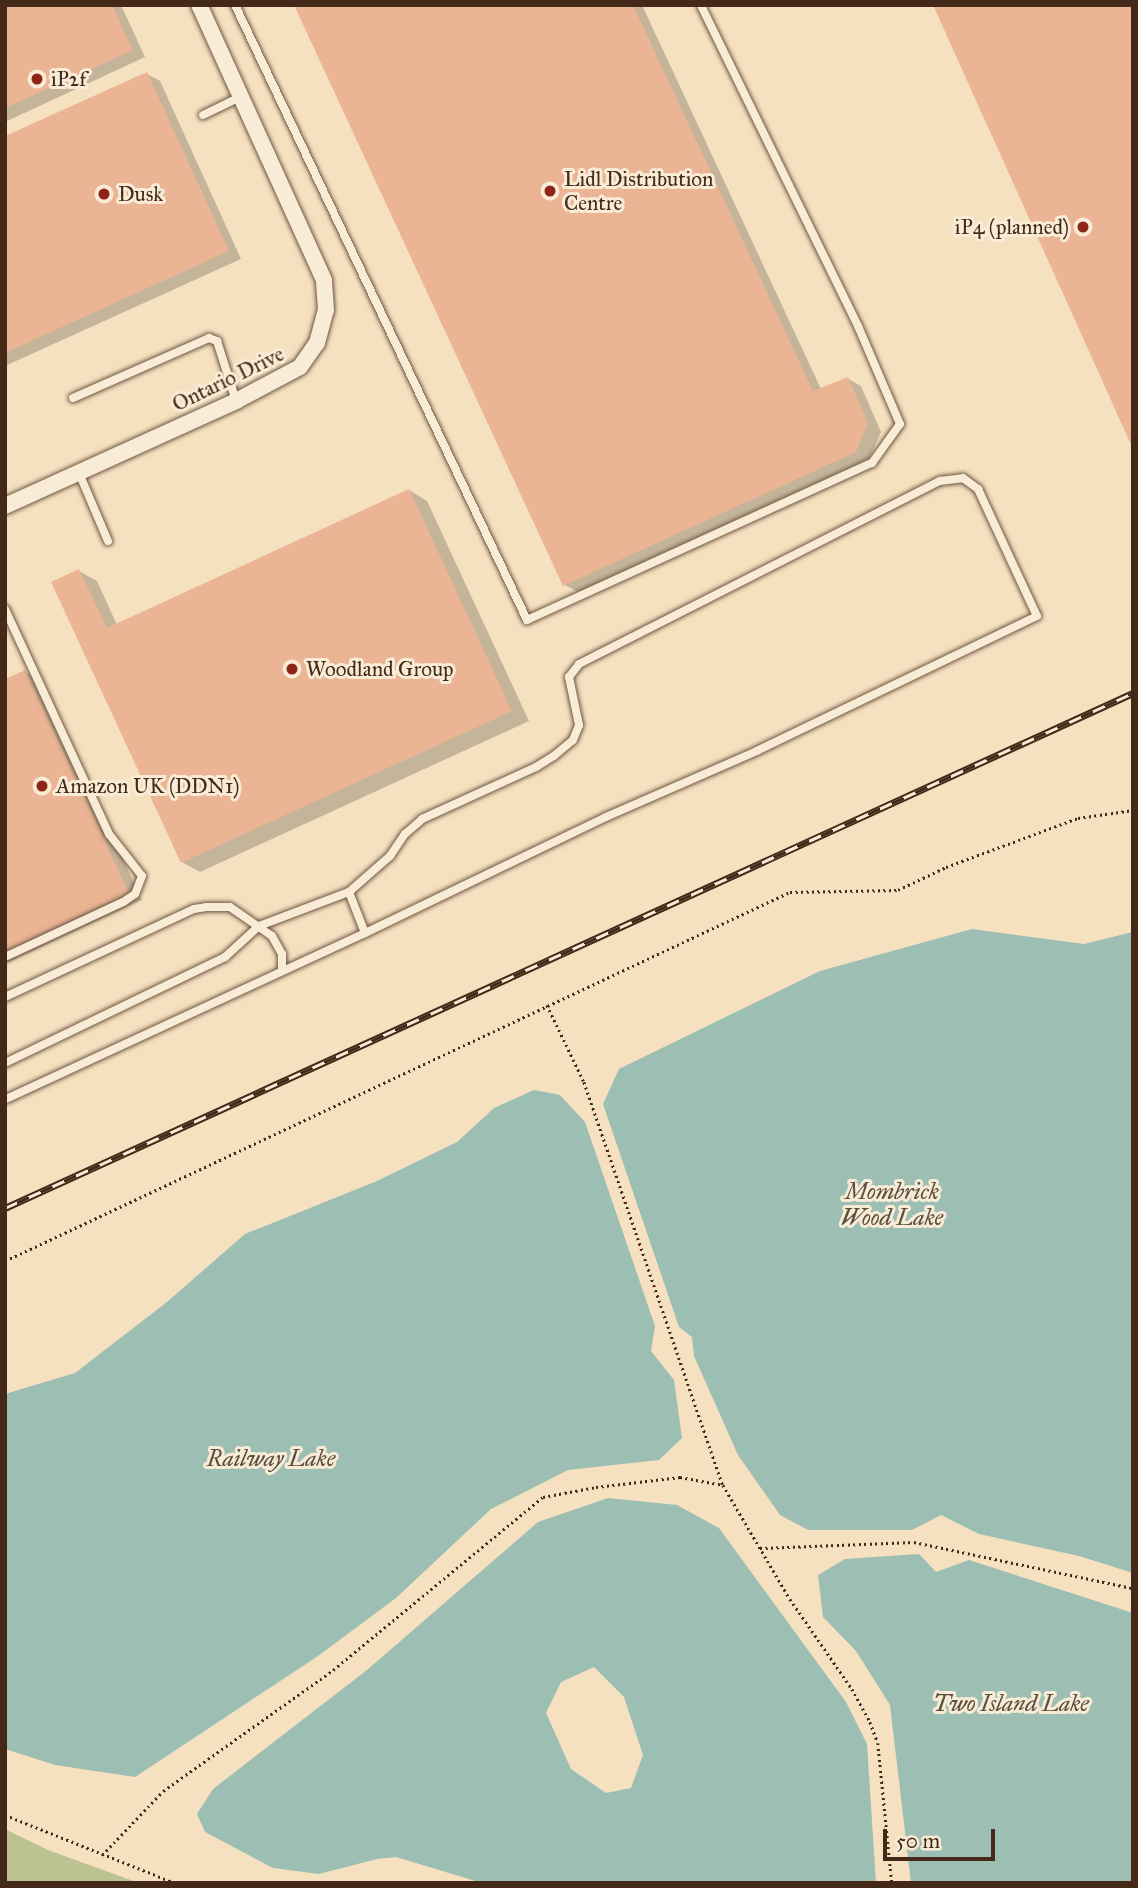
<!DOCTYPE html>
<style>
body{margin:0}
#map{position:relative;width:1138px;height:1888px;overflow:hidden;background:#f5e1c0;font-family:"IM FELL Great Primer",serif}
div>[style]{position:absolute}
.green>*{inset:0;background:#bcc392}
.water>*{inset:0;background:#9cbeb3}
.shadow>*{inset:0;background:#0003}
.building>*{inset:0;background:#ebb494}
.path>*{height:2.5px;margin-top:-1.25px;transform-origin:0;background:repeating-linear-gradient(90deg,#442818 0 2px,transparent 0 5.5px)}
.roads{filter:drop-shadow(0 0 2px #705642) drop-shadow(0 0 2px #705642)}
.service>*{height:8px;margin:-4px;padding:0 4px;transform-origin:4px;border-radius:4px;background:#f8ecd6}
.minor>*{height:16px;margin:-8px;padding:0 8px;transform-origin:8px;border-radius:8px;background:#f8ecd6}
.rail>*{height:7px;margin-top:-3.5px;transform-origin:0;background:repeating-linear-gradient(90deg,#f8ecd6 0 13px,#442818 0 26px);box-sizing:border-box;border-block:2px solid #442818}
.dots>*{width:19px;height:19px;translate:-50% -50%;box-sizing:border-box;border:4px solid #f8ecd6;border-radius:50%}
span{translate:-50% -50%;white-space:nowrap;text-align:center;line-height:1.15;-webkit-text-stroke:6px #f8ecd6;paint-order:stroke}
.poi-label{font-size:21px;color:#442818}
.left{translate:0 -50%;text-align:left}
.right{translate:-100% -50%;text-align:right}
.street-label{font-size:21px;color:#442818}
.water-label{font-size:23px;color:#5a4e3f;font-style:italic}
.frame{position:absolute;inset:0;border:7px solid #442818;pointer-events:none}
.scale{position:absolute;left:883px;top:1829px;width:112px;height:32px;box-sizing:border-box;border:4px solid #442818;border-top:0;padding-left:9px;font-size:21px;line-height:24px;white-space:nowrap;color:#442818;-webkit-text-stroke:5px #f8ecd6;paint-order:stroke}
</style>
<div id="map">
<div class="green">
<i style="clip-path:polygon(5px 1829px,48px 1850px,139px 1883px,5px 1883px)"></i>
</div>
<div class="water">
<i style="clip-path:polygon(972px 929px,1084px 944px,1133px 932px,1133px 1573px,1079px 1556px,979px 1534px,941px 1515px,912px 1530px,808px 1530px,780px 1515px,738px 1455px,694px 1356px,692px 1337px,679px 1327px,603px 1104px,619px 1069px,820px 971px)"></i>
<i style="clip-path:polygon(534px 1090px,560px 1095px,585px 1122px,655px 1326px,651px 1351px,674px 1380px,682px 1438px,659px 1460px,568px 1470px,491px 1509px,396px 1598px,318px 1656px,135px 1777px,55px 1765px,5px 1749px,5px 1394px,75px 1373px,167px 1302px,245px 1234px,377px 1181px,457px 1142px,494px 1108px)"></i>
<i style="clip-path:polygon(evenodd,608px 1498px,677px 1505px,719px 1528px,846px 1702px,867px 1744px,876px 1883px,482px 1883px,396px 1857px,377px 1859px,319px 1874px,273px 1868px,205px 1832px,197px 1814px,213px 1789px,367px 1670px,538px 1522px,608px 1498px,594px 1667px,624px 1697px,643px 1755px,631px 1788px,606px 1793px,571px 1769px,546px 1713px,561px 1682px,594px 1667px)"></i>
<i style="clip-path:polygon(919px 1554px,936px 1572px,969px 1560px,1133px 1613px,1133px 1883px,911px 1883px,890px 1705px,856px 1651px,823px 1617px,818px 1575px,845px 1559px)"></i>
</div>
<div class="shadow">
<i style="clip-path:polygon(5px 5px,121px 5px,145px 57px,5px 122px)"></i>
<i style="clip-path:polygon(295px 5px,642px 5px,821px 389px,848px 379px,861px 386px,881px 432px,869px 459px,578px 592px,565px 585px)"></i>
<i style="clip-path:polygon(147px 74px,160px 81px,241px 259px,5px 366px,5px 138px)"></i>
<i style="clip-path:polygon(409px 490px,427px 501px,529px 721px,200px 872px,182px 862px,79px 571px,97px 581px,117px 625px)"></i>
<i style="clip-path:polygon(25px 672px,38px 679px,142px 900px,5px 964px,5px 681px)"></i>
</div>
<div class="building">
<i style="clip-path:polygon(5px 5px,112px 5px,133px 50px,5px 108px)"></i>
<i style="clip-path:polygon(294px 5px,633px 5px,813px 391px,848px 377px,868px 423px,856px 452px,563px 586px)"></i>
<i style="clip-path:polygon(933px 5px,1133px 5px,1133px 449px)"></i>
<i style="clip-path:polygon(147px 72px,229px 251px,5px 353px,5px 136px)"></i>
<i style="clip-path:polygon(409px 489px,512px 711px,181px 863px,51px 582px,79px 569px,107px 628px)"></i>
<i style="clip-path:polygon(25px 670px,129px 893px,5px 951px,5px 679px)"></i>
</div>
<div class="path">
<i style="left:547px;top:1005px;width:85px;rotate:64.3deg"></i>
<i style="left:584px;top:1082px;width:426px;rotate:71deg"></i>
<i style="left:723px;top:1485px;width:132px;rotate:59.6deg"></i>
<i style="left:790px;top:1599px;width:109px;rotate:55.4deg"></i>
<i style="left:852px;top:1689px;width:38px;rotate:61deg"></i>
<i style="left:870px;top:1722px;width:22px;rotate:69deg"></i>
<i style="left:878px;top:1743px;width:141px;rotate:84.3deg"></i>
<i style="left:5px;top:1261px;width:867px;rotate:-25.18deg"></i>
<i style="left:790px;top:892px;width:108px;rotate:-1.1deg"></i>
<i style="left:898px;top:890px;width:53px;rotate:-25.6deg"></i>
<i style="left:946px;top:867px;width:141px;rotate:-20.4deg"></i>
<i style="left:1078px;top:818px;width:56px;rotate:-8.3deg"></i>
<i style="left:760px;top:1548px;width:154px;rotate:-2.2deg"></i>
<i style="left:914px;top:1542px;width:224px;rotate:11.9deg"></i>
<i style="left:5px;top:1815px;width:183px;rotate:21.8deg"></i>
<i style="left:102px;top:1855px;width:88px;rotate:-46.4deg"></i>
<i style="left:163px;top:1791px;width:209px;rotate:-35.4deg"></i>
<i style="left:333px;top:1670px;width:272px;rotate:-39.5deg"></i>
<i style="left:543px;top:1497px;width:54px;rotate:-10.7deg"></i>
<i style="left:596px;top:1487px;width:85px;rotate:-6.8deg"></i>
<i style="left:680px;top:1477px;width:44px;rotate:10.5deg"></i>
</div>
<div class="roads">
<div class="service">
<i style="left:235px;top:5px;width:681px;rotate:64.6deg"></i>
<i style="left:527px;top:620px;width:379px;rotate:-24.5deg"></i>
<i style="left:872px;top:463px;width:48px;rotate:-54.3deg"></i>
<i style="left:900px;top:424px;width:107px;rotate:-113.2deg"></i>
<i style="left:858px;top:326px;width:357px;rotate:-116.1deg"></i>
<i style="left:203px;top:115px;width:41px;rotate:-25.9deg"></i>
<i style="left:73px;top:398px;width:149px;rotate:-23.8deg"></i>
<i style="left:209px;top:338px;width:9px;rotate:21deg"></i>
<i style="left:217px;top:341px;width:63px;rotate:72.4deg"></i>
<i style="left:79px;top:473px;width:74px;rotate:66.9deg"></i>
<i style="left:5px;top:609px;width:248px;rotate:65.2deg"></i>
<i style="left:109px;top:834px;width:53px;rotate:51.8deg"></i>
<i style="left:142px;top:876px;width:19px;rotate:111deg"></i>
<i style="left:135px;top:894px;width:14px;rotate:146deg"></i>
<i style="left:123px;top:902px;width:130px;rotate:155deg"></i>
<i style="left:349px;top:892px;width:44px;rotate:68.7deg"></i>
<i style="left:5px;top:997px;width:208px;rotate:-25deg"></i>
<i style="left:194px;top:909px;width:12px;rotate:-9deg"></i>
<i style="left:206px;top:907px;width:24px"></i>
<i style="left:230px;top:907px;width:51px;rotate:34.6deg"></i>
<i style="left:272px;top:936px;width:21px;rotate:61deg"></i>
<i style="left:282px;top:954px;width:17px;rotate:90deg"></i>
<i style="left:5px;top:1063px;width:244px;rotate:-25.7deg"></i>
<i style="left:225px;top:957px;width:46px;rotate:-42.4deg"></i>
<i style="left:259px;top:926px;width:96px;rotate:-20.7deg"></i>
<i style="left:349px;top:892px;width:55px;rotate:-41.3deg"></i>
<i style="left:390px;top:856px;width:27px;rotate:-56deg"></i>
<i style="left:405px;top:834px;width:23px;rotate:-41deg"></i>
<i style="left:422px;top:819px;width:125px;rotate:-24.5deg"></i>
<i style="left:536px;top:767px;width:22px;rotate:-32deg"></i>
<i style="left:555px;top:755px;width:23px;rotate:-40deg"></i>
<i style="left:573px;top:740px;width:16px;rotate:-68deg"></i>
<i style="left:579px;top:725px;width:49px;rotate:-101.8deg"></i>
<i style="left:569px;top:677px;width:16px;rotate:-52deg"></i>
<i style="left:579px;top:664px;width:405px;rotate:-26.9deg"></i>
<i style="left:940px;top:481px;width:23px;rotate:-7deg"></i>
<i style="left:963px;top:478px;width:19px;rotate:36deg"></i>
<i style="left:978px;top:489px;width:140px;rotate:65.1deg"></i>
<i style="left:1037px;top:616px;width:311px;rotate:154.3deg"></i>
<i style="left:757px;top:751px;width:165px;rotate:156.4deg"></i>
<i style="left:606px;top:817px;width:267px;rotate:154.3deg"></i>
<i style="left:365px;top:933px;width:396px;rotate:155.2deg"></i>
</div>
<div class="minor">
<i style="left:5px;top:506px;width:254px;rotate:-24.4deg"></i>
<i style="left:236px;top:401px;width:72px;rotate:-28deg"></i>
<i style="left:300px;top:367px;width:29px;rotate:-55deg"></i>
<i style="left:317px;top:343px;width:34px;rotate:-75deg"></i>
<i style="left:326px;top:310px;width:30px;rotate:-94deg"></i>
<i style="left:324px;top:280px;width:302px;rotate:-114.4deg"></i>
</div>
</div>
<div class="rail">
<i style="left:5px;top:1208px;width:1240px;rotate:-24.54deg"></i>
</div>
<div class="dots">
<i style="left:37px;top:79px;background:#8f2418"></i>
<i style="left:550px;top:191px;background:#8f2418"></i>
<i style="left:104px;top:194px;background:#8f2418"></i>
<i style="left:1083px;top:227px;background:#8f2418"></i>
<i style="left:292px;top:669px;background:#8f2418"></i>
<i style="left:42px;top:786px;background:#8f2418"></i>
</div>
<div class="poi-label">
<span class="left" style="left:51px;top:79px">iP2f</span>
<span class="left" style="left:564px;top:191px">Lidl Distribution<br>Centre</span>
<span class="left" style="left:118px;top:194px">Dusk</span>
<span class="right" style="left:1069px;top:227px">iP4 (planned)</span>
<span class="left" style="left:306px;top:669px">Woodland Group</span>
<span class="left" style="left:56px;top:786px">Amazon UK (DDN1)</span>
</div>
<div class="street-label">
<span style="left:228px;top:379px;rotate:-26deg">Ontario Drive</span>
</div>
<div class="water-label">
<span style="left:892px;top:1204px">Mombrick<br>Wood Lake</span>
<span style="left:271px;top:1458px">Railway Lake</span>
<span style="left:1011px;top:1703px">Two Island Lake</span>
</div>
<div class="frame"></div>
<div class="scale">50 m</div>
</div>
